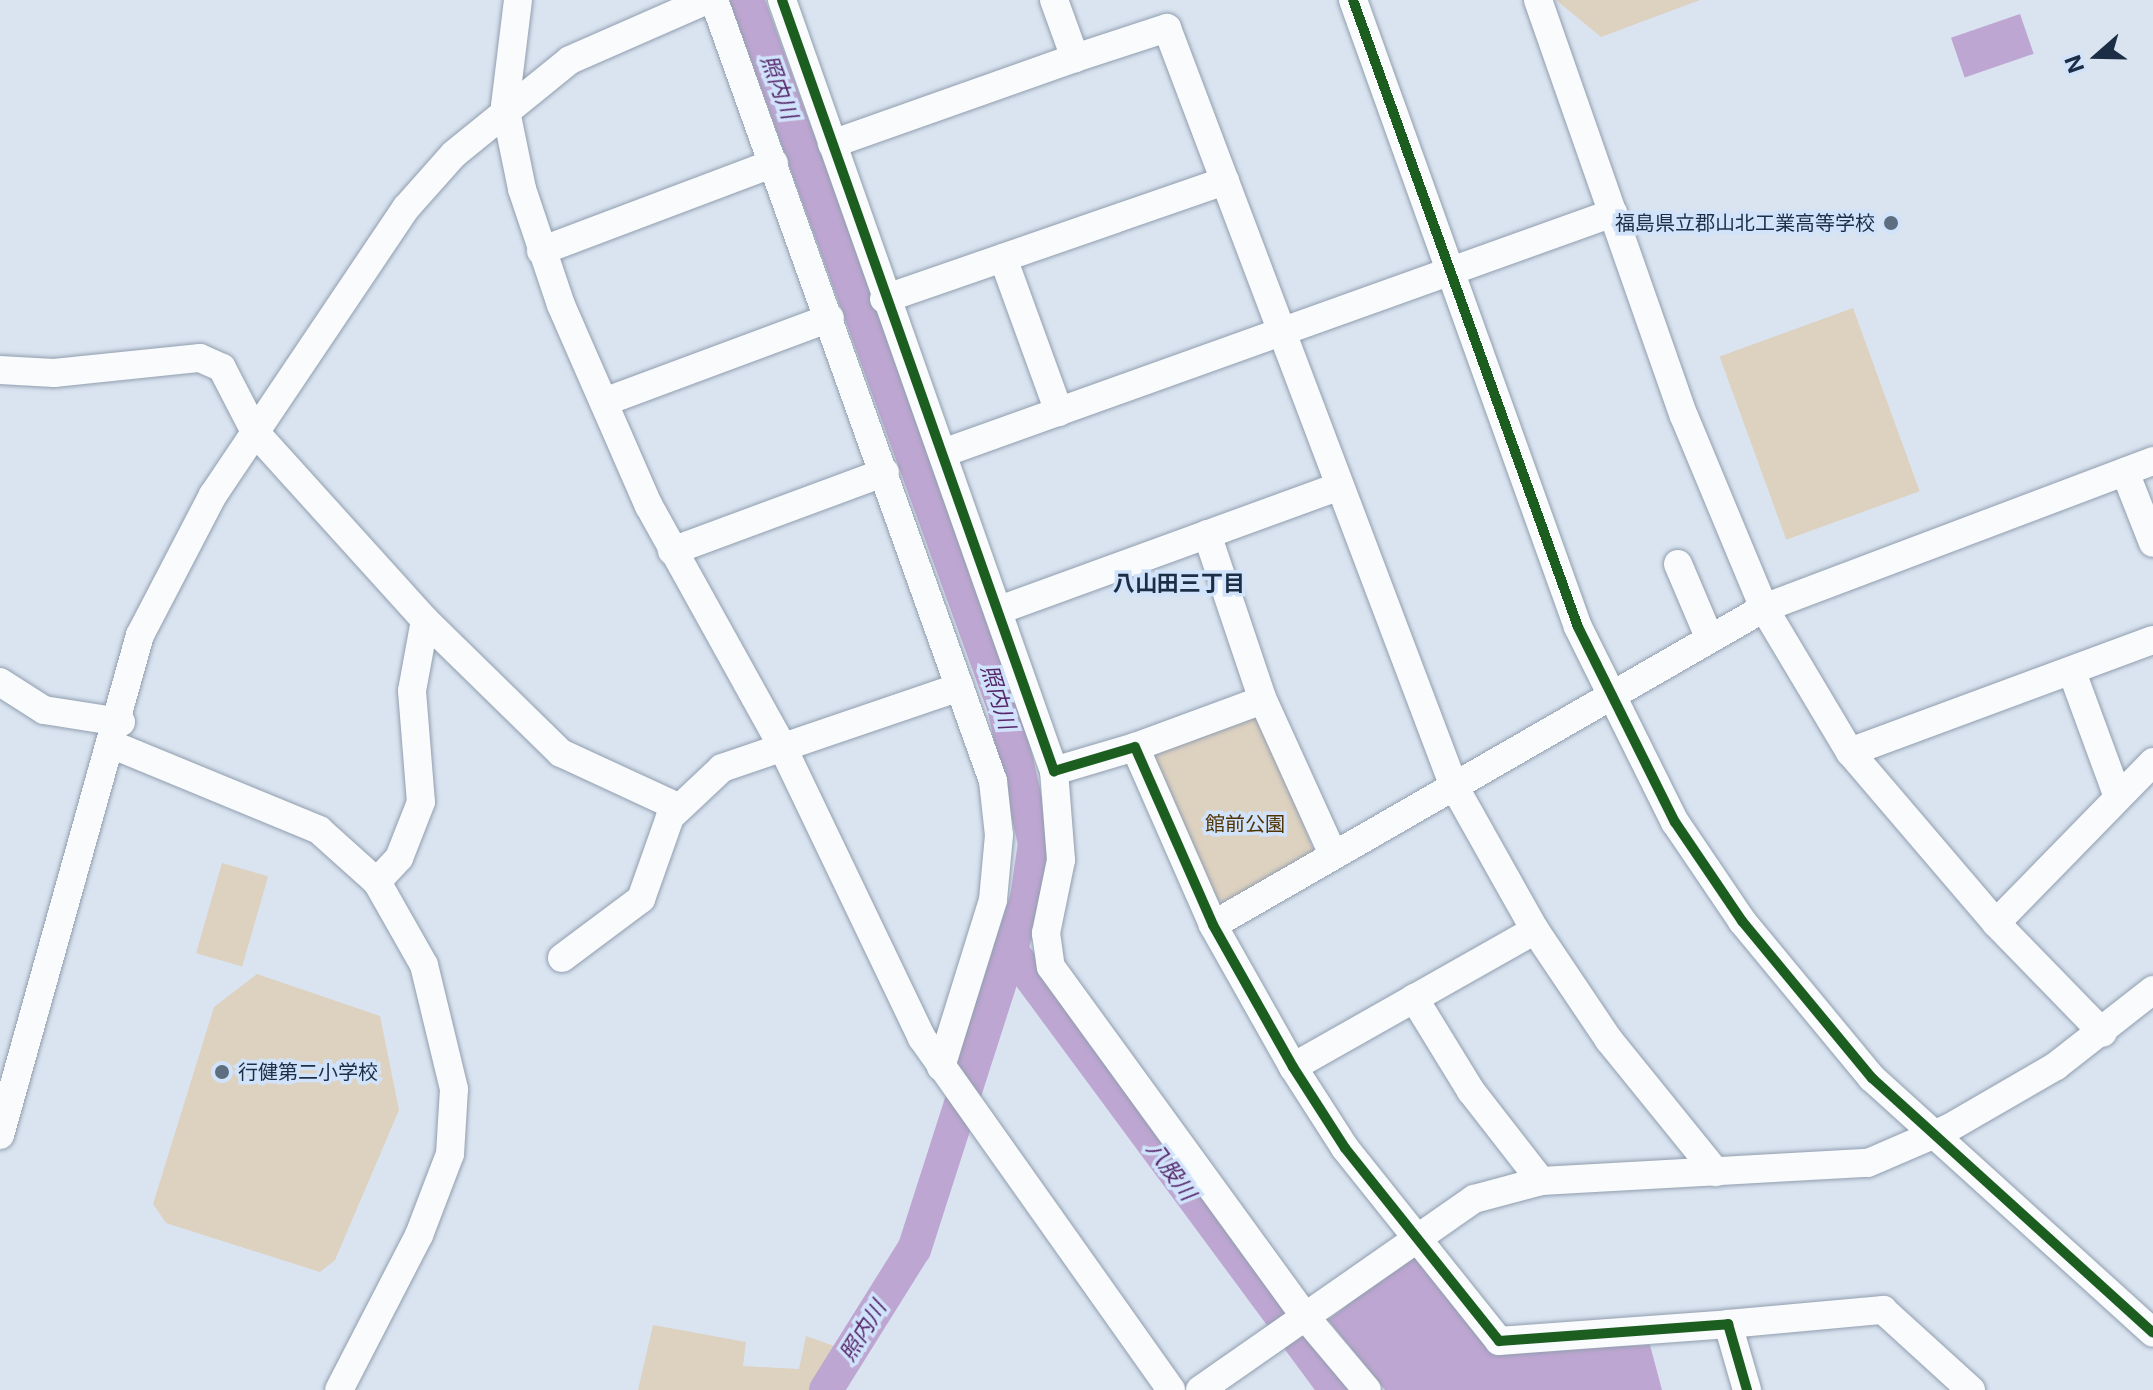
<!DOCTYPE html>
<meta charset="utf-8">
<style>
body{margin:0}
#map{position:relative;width:2153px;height:1390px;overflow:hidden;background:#dae4f1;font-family:Inter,"Noto Sans JP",sans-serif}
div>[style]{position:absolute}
.green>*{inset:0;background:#ddd1c0;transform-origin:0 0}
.water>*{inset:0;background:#bea6d2;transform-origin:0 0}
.river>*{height:34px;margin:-17px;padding:0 17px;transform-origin:17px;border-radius:17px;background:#bea6d2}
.roads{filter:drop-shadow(0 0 2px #919eae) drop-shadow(0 0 2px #919eae)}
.minor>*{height:28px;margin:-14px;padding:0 14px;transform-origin:14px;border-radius:14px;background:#f9fbfd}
.cycleway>*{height:10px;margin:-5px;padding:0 5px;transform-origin:5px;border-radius:5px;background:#1b5e20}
.dots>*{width:22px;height:22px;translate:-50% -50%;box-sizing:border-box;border:4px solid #d0e3fb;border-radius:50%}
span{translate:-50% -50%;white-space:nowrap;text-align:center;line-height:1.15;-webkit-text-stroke:7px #d0e3fb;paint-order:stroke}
.poi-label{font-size:20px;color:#1b2e45}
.right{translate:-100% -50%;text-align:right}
.left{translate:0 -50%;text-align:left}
.park-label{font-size:20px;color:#513403}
.water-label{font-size:22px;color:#55266a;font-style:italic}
.neighbourhood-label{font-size:22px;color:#1b2e45;font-weight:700}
.north{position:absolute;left:2057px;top:16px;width:80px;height:80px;-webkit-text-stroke:6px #d0e3fb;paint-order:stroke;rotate:250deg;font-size:22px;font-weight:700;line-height:32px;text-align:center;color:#1b2e45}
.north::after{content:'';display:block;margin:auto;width:28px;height:36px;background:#1b2e45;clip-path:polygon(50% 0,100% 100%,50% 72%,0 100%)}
</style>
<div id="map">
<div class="green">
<i style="clip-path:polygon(1556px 0,1700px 0,1601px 37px)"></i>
<i style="left:1853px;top:308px;width:195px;height:142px;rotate:70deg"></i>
<i style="clip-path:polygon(1251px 714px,1261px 719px,1316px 856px,1225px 904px,1213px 896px,1155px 759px,1159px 747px)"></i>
<i style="left:222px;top:863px;width:48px;height:94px;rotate:16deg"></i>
<i style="clip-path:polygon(257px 974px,380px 1016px,399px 1110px,335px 1260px,320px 1272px,166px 1223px,153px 1204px,214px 1007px)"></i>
<i style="clip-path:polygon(653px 1325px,746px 1342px,743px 1366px,799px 1369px,806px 1336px,837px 1347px,817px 1390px,638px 1390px)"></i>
</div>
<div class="water">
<i style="left:2020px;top:14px;width:42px;height:73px;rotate:71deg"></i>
<i style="clip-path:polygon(1412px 1255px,1493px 1352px,1650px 1345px,1662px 1390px,1385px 1390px,1328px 1320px)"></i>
</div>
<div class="river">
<i style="left:747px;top:0;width:752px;rotate:70.02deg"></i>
<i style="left:1004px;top:707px;width:139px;rotate:77.2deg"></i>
<i style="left:1035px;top:843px;width:56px;rotate:98.3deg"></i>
<i style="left:1027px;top:898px;width:369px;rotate:107.8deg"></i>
<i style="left:914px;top:1249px;width:166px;rotate:122deg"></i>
<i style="left:1010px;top:949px;width:548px;rotate:53.53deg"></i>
</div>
<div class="roads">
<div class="minor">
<i style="left:518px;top:0;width:107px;rotate:97deg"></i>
<i style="left:505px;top:106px;width:85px;rotate:78.4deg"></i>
<i style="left:522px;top:189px;width:122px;rotate:71.4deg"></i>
<i style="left:561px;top:305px;width:219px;rotate:66.4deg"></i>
<i style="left:649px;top:506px;width:274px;rotate:61deg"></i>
<i style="left:782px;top:746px;width:324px;rotate:64.4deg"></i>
<i style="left:922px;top:1038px;width:431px;rotate:54.7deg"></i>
<i style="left:714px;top:0;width:829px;rotate:70.34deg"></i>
<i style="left:993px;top:781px;width:54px;rotate:83.7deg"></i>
<i style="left:999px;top:835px;width:65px;rotate:95.3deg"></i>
<i style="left:993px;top:900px;width:175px;rotate:107.3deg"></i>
<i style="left:782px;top:0;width:818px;rotate:70.57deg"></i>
<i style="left:1054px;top:771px;width:84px;rotate:-16.5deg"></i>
<i style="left:1135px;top:747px;width:194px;rotate:66.3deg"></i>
<i style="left:1213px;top:925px;width:163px;rotate:60.6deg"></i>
<i style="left:1293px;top:1067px;width:96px;rotate:57.3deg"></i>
<i style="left:1345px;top:1148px;width:247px;rotate:51.4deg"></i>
<i style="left:1499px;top:1341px;width:230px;rotate:-4.2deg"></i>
<i style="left:1728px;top:1324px;width:69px;rotate:73.9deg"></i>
<i style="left:1054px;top:0;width:62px;rotate:70.1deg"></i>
<i style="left:1075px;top:58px;width:97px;rotate:-18.1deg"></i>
<i style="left:1167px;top:28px;width:808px;rotate:69.28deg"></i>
<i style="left:1453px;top:784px;width:167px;rotate:60.7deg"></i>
<i style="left:1535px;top:930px;width:133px;rotate:56.1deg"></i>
<i style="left:1609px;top:1040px;width:170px;rotate:51deg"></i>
<i style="left:1353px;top:0;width:666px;rotate:70.26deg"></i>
<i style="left:1578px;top:627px;width:218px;rotate:63.6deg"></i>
<i style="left:1675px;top:822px;width:120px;rotate:55.9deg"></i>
<i style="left:1742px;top:921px;width:204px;rotate:50.4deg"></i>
<i style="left:1872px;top:1078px;width:379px;rotate:42.2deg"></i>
<i style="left:1538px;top:0;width:441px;rotate:70.7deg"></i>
<i style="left:1684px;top:416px;width:208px;rotate:67.4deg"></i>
<i style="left:1764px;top:608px;width:168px;rotate:59.2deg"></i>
<i style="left:1850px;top:752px;width:225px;rotate:49.5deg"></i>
<i style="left:1996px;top:923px;width:153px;rotate:45.8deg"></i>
<i style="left:832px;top:144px;width:258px;rotate:-19.5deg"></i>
<i style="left:541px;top:251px;width:249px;rotate:-20.7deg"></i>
<i style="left:1003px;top:258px;width:164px;rotate:70deg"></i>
<i style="left:884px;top:299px;width:361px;rotate:-19.1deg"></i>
<i style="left:0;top:370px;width:54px;rotate:3.2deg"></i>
<i style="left:54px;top:373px;width:147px;rotate:-5.9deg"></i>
<i style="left:200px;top:358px;width:24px;rotate:24deg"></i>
<i style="left:222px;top:368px;width:72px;rotate:62.7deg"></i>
<i style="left:255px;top:432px;width:253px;rotate:47.9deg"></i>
<i style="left:425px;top:620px;width:72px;rotate:100.4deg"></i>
<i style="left:412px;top:691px;width:111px;rotate:85.4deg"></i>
<i style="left:421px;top:802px;width:60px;rotate:111.4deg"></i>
<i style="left:399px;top:858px;width:33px;rotate:133deg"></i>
<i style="left:604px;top:402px;width:241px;rotate:-20.4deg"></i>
<i style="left:943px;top:453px;width:712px;rotate:-19.71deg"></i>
<i style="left:2125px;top:472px;width:76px;rotate:68.5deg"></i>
<i style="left:1207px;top:534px;width:175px;rotate:71.4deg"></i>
<i style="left:1263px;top:700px;width:169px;rotate:65.6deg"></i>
<i style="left:672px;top:551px;width:227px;rotate:-20.3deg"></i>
<i style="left:1678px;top:564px;width:79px;rotate:67deg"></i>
<i style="left:1002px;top:609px;width:357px;rotate:-20deg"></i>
<i style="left:425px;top:620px;width:190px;rotate:44.4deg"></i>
<i style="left:561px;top:753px;width:129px;rotate:24.8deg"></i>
<i style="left:2072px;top:672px;width:133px;rotate:69.8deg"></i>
<i style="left:0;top:682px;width:52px;rotate:32.5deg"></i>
<i style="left:44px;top:710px;width:78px;rotate:8.9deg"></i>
<i style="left:113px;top:745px;width:223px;rotate:22.4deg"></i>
<i style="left:319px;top:830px;width:78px;rotate:41.9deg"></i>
<i style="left:377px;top:882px;width:95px;rotate:60.5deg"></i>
<i style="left:424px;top:965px;width:128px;rotate:76.4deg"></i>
<i style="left:454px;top:1089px;width:65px;rotate:93.5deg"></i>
<i style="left:450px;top:1154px;width:87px;rotate:110.9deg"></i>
<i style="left:419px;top:1235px;width:174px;rotate:117.3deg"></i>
<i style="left:1135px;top:747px;width:136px;rotate:-20.2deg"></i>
<i style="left:1850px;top:752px;width:323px;rotate:-20.3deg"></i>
<i style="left:1054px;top:771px;width:89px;rotate:85.5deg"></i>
<i style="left:1061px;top:860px;width:75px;rotate:101.6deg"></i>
<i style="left:1046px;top:933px;width:34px;rotate:82deg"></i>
<i style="left:1051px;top:967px;width:429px;rotate:54deg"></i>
<i style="left:1303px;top:1314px;width:99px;rotate:49.9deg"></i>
<i style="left:1996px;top:923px;width:225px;rotate:-45.7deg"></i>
<i style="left:1213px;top:925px;width:636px;rotate:-29.91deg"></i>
<i style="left:1764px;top:608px;width:416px;rotate:-20.7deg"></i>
<i style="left:562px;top:958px;width:99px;rotate:-36.8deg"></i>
<i style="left:641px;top:899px;width:87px;rotate:-70.5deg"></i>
<i style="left:670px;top:817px;width:71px;rotate:-43.3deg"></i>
<i style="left:722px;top:768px;width:251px;rotate:-18.8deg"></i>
<i style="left:1414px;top:998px;width:109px;rotate:58.5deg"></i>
<i style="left:1471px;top:1091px;width:114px;rotate:52.1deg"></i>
<i style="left:1293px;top:1067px;width:278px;rotate:-29.5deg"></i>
<i style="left:0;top:1135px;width:519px;rotate:-74.36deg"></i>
<i style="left:140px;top:635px;width:158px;rotate:-62.5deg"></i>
<i style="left:213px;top:495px;width:346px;rotate:-56.1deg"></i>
<i style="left:406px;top:208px;width:72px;rotate:-48.4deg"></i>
<i style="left:454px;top:154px;width:149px;rotate:-39deg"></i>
<i style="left:570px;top:60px;width:150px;rotate:-23.7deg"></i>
<i style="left:1728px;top:1324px;width:156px;rotate:-5.2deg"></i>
<i style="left:1883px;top:1310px;width:119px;rotate:42.3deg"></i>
<i style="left:1200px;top:1390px;width:334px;rotate:-34.9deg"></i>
<i style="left:1474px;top:1199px;width:69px;rotate:-15deg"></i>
<i style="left:1541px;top:1181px;width:327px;rotate:-3.2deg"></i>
<i style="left:1868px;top:1163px;width:88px;rotate:-23.4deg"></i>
<i style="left:1949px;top:1128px;width:124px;rotate:-30.1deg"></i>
<i style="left:2056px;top:1066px;width:123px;rotate:-38.1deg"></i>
</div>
</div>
<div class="cycleway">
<i style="left:782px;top:0;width:818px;rotate:70.57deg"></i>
<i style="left:1054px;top:771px;width:84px;rotate:-16.5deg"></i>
<i style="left:1135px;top:747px;width:194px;rotate:66.3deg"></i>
<i style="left:1213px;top:925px;width:163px;rotate:60.6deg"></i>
<i style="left:1293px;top:1067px;width:96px;rotate:57.3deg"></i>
<i style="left:1345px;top:1148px;width:247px;rotate:51.4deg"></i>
<i style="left:1499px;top:1341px;width:230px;rotate:-4.2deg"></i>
<i style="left:1728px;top:1324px;width:69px;rotate:73.9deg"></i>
<i style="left:1353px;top:0;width:666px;rotate:70.26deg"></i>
<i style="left:1578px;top:627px;width:218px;rotate:63.6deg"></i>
<i style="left:1675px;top:822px;width:120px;rotate:55.9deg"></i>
<i style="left:1742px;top:921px;width:204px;rotate:50.4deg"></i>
<i style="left:1872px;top:1078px;width:379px;rotate:42.2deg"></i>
</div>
<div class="dots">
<i style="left:1891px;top:223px;background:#5e6e81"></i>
<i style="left:222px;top:1072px;background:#5e6e81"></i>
</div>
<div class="poi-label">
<span class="right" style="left:1875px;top:223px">福島県立郡山北工業高等学校</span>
<span class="left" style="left:238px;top:1072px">行健第二小学校</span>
</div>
<div class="park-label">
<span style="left:1245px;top:824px">館前公園</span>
</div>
<div class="water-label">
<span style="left:779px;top:87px;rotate:70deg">照内川</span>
<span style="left:998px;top:697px;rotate:73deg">照内川</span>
<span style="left:1171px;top:1171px;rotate:54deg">八股川</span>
<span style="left:863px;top:1331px;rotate:-58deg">照内川</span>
</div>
<div class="neighbourhood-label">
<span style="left:1179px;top:584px">八山田三丁目</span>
</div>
<div class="north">N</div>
</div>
